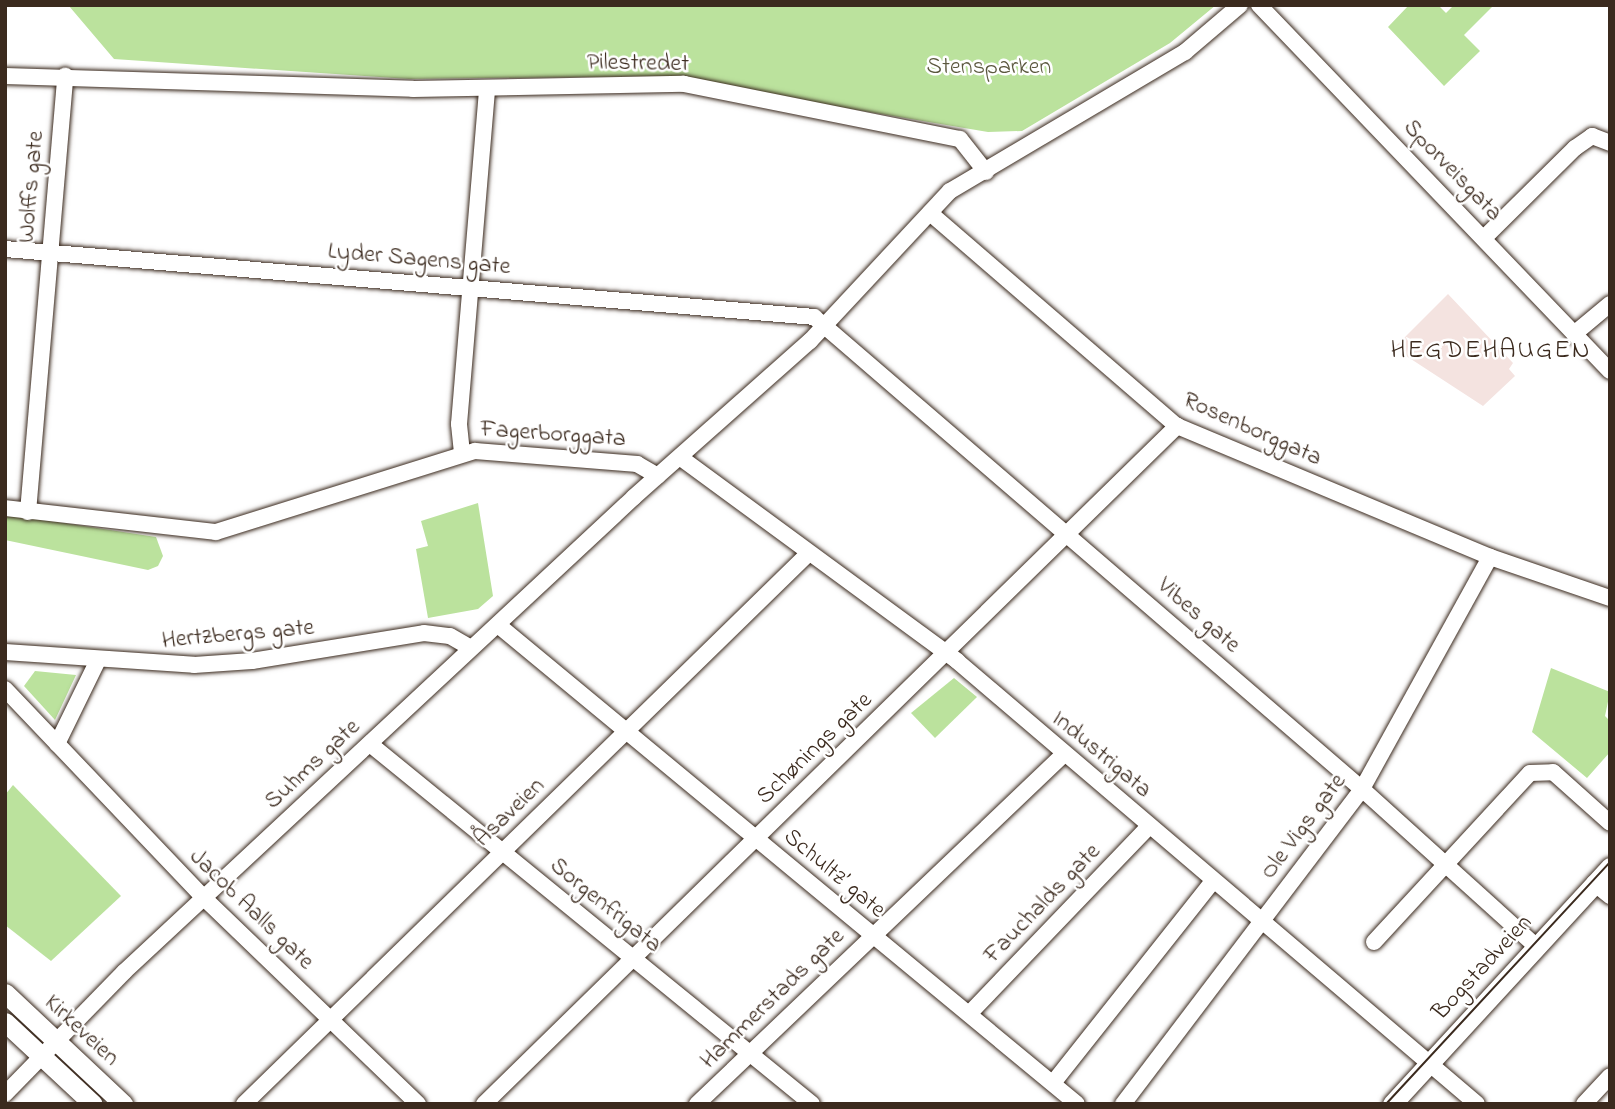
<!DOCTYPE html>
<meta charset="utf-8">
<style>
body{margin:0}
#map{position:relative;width:1615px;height:1109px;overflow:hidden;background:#fff;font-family:"Indie Flower",sans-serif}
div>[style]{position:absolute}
.built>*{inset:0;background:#f4e3e0}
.green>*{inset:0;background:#bbe29d}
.roads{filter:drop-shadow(0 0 2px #3b2a1e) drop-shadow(0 0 2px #3b2a1e)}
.minor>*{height:16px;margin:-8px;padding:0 8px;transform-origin:8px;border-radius:8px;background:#fff}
.major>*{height:19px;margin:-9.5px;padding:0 9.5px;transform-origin:9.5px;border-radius:9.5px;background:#fff}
.tram>*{height:2px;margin:-1px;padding:0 1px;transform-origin:1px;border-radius:1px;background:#3b2a1e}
span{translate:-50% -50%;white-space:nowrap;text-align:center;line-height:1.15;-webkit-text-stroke:5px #fff;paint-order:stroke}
.street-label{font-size:24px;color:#3b2a1e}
.park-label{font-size:24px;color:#5b583e}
.neighbourhood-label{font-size:26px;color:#3b2a1e;letter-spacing:2px}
.frame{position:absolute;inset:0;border:7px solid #3b2a1e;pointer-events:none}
</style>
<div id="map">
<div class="built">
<i style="clip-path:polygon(1448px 294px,1513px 363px,1509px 369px,1515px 376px,1483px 406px,1394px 348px)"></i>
</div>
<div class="green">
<i style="clip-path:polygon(1216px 5px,1170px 43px,1022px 131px,988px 132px,727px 88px,678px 76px,409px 79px,114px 59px,69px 6px)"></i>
<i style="clip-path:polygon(1409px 5px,1438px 5px,1446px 13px,1454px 5px,1494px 5px,1464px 35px,1480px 51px,1444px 86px,1388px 27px)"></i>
<i style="clip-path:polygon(478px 503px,493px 596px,478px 609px,428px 618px,416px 549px,428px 546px,421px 521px)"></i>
<i style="clip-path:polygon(5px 514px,156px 537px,163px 556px,158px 566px,148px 570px,5px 540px)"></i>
<i style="clip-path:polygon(1551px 668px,1610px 692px,1605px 716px,1610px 721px,1610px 752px,1587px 778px,1532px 732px)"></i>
<i style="clip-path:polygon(35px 671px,76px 675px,55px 720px,24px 686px)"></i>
<i style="clip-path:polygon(954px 678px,977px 697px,935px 738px,911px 713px)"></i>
<i style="clip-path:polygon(13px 785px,121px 896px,51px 961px,5px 925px,5px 795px)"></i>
</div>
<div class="roads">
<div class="minor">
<i style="left:1259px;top:5px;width:507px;rotate:46.2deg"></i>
<i style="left:5px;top:76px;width:408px;rotate:1.8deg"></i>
<i style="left:413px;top:89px;width:271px;rotate:-1.1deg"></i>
<i style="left:684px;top:84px;width:281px;rotate:11.3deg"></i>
<i style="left:960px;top:139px;width:42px;rotate:51.8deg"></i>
<i style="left:930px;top:213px;width:326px;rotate:40.8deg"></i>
<i style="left:1177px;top:426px;width:339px;rotate:22.7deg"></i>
<i style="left:1490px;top:557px;width:127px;rotate:18.9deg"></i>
<i style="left:1485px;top:237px;width:127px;rotate:-44.7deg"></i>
<i style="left:1575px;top:148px;width:21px;rotate:-35deg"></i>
<i style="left:1592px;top:136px;width:19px;rotate:21deg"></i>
<i style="left:5px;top:249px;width:812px;rotate:4.8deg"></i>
<i style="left:814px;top:317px;width:723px;rotate:40.74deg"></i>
<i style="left:1362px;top:789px;width:234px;rotate:42.1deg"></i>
<i style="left:1574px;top:334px;width:47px;rotate:-39.8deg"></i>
<i style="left:462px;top:453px;width:29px;rotate:-96deg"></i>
<i style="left:459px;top:424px;width:337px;rotate:-85.2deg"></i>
<i style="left:681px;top:458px;width:343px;rotate:36.3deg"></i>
<i style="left:957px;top:661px;width:683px;rotate:40.43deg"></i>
<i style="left:5px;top:508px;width:212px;rotate:6.5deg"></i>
<i style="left:216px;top:532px;width:271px;rotate:-17.4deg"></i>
<i style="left:475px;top:451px;width:163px;rotate:4.6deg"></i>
<i style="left:637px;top:464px;width:24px;rotate:30deg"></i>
<i style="left:28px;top:512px;width:438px;rotate:-85.1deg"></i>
<i style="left:498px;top:625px;width:751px;rotate:39.6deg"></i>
<i style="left:5px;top:652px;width:189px;rotate:3.9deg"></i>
<i style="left:194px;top:665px;width:58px;rotate:-3.9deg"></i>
<i style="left:252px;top:661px;width:174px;rotate:-9.2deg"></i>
<i style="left:424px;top:633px;width:26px;rotate:7deg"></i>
<i style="left:450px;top:636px;width:24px;rotate:30deg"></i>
<i style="left:5px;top:689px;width:289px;rotate:46.4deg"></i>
<i style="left:204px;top:898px;width:297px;rotate:43.9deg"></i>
<i style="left:57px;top:744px;width:93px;rotate:-64deg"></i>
<i style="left:370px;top:744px;width:570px;rotate:39.16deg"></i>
<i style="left:1594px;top:883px;width:21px;rotate:39deg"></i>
<i style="left:1374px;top:942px;width:230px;rotate:-47.3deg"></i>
<i style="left:1530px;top:773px;width:23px;rotate:-2deg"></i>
<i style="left:1553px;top:772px;width:76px;rotate:41.8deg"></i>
<i style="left:969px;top:1014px;width:260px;rotate:-46.2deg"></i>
<i style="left:1053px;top:1083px;width:258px;rotate:-51.6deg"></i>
<i style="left:5px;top:1094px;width:170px;rotate:-45.7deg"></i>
<i style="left:124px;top:972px;width:697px;rotate:-42.96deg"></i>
<i style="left:634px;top:497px;width:235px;rotate:-41.6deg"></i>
<i style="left:810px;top:341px;width:205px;rotate:-47deg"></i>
<i style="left:950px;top:191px;width:273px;rotate:-30.6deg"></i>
<i style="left:1185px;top:52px;width:72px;rotate:-40.5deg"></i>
<i style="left:244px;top:1104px;width:788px;rotate:-44.28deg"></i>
<i style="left:484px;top:1104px;width:970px;rotate:-44.37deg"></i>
<i style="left:697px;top:1104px;width:507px;rotate:-43.64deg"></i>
<i style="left:1123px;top:1104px;width:395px;rotate:-52.8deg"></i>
<i style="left:1362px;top:789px;width:265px;rotate:-61.1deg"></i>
<i style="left:1584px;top:1104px;width:38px;rotate:-47deg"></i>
</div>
<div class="major">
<i style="left:5px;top:993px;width:162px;rotate:43.2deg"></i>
<i style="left:5px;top:1022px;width:120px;rotate:43deg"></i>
<i style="left:1392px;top:1104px;width:322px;rotate:-47.4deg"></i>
</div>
</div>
<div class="tram">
<i style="left:1386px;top:1104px;width:330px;rotate:-47.2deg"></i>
</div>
<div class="street-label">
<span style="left:638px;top:64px;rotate:1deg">Pilestredet</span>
<span style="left:1452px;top:171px;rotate:46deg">Sporveisgata</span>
<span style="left:32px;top:187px;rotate:-85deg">Wolffs gate</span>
<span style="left:419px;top:260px;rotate:5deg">Lyder Sagens gate</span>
<span style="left:1252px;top:430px;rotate:24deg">Rosenborggata</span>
<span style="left:553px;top:435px;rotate:4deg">Fagerborggata</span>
<span style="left:1198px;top:616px;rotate:41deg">Vibes gate</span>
<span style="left:238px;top:635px;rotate:-5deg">Hertzbergs gate</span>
<span style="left:815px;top:749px;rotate:-44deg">Schønings gate</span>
<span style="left:1101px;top:755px;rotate:40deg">Industrigata</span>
<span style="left:313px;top:765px;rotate:-43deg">Suhms gate</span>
<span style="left:510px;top:813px;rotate:-44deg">Åsaveien</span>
<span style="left:1304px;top:827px;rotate:-53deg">Ole Vigs gate</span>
<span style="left:834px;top:874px;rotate:40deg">Schultz’ gate</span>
<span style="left:1043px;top:904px;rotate:-46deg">Fauchalds gate</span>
<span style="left:605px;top:906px;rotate:39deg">Sorgenfrigata</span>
<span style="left:251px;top:910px;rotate:44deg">Jacob Aalls gate</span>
<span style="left:1483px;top:968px;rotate:-47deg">Bogstadveien</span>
<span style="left:773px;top:999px;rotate:-44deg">Hammerstads gate</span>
<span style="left:81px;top:1031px;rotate:43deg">Kirkeveien</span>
</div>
<div class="park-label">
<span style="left:989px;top:68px">Stensparken</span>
</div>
<div class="neighbourhood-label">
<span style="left:1491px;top:352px">HEGDEHAUGEN</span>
</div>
<div class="frame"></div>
</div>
